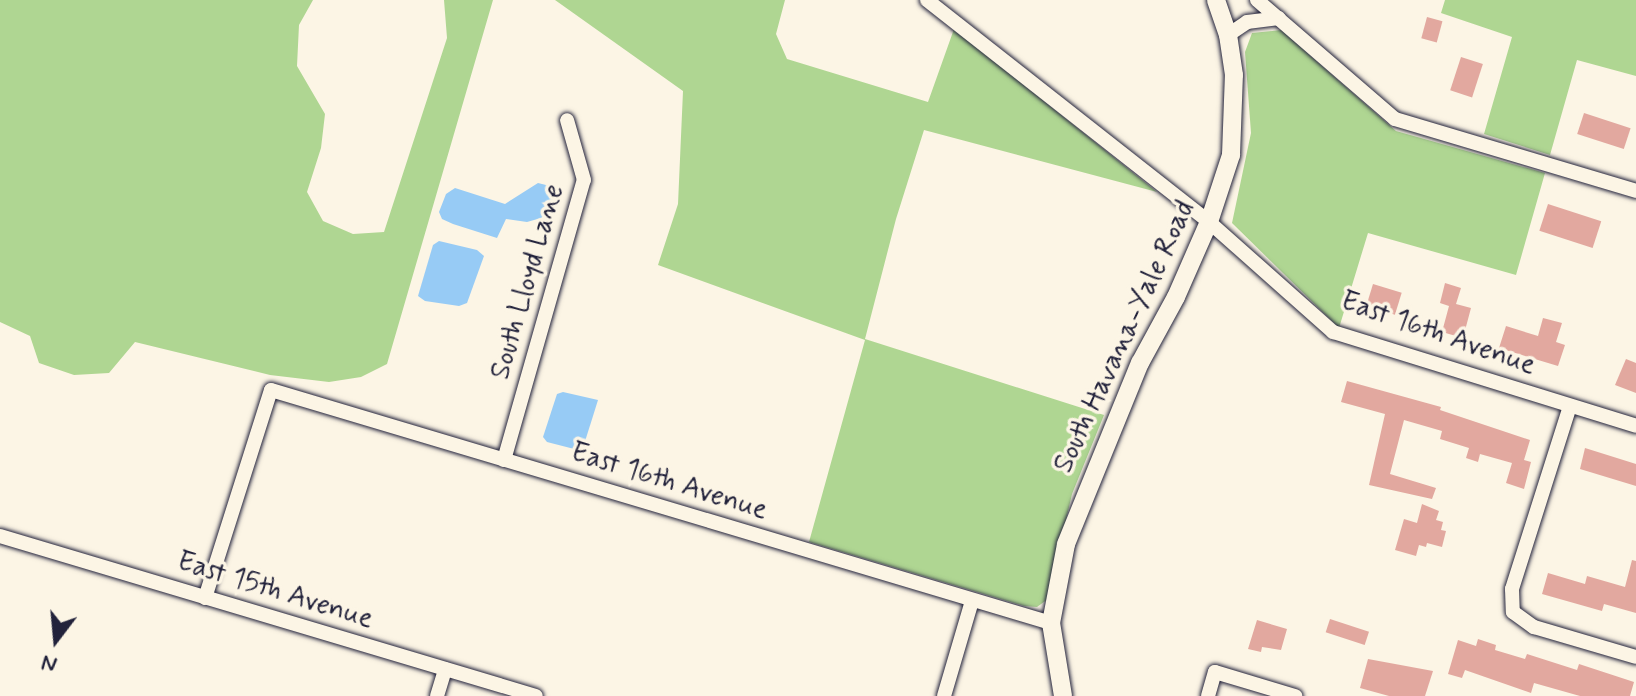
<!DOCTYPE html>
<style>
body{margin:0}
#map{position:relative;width:1636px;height:696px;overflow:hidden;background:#fcf5e5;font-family:Mynerve,sans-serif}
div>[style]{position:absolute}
.green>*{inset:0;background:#afd692}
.water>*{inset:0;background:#97cbf5}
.building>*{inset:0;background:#e2a89f;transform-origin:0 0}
.roads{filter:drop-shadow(0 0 2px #22223b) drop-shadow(0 0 2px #22223b)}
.minor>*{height:14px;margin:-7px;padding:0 7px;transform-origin:7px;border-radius:7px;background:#fcf5e5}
.tertiary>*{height:18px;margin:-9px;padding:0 9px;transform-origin:9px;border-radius:9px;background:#fcf5e5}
span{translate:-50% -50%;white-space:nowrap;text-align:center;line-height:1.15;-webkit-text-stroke:7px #fcf5e5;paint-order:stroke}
.street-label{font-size:28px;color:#22223b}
.north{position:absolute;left:16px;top:600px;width:80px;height:80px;-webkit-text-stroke:6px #fcf5e5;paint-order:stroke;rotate:196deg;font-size:22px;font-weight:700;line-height:32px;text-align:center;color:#22223b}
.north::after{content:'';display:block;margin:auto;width:28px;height:36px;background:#22223b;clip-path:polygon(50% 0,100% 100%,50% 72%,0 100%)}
</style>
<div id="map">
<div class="green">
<i style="clip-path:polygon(0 0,313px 0,299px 25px,297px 66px,325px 114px,321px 148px,307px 192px,323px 221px,353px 234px,384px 232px,447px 38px,444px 0,493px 0,387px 364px,361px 377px,329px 382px,270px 375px,135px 342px,109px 373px,74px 375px,39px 363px,30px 336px,0 322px)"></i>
<i style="clip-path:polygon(555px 0,785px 0,776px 34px,787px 59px,928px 102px,954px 29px,1157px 192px,924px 130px,896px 219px,865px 339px,1104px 415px,1072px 494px,1048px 599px,1037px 607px,1024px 606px,809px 542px,865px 340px,658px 265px,678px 204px,683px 91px)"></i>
<i style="clip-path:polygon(1445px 0,1636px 0,1636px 76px,1577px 60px,1550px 155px,1484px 134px,1512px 37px,1441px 13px)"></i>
<i style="clip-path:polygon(1281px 30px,1396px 131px,1545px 173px,1516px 275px,1368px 233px,1339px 328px,1232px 223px,1251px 133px,1245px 52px,1252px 33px)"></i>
</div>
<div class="water">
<i style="clip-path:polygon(538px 183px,550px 186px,555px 193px,552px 207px,541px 218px,527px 222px,506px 219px,497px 238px,453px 224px,442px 219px,439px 212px,446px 194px,455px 188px,505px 204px)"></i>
<i style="clip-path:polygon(439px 241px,477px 250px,484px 256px,467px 303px,459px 306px,425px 301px,418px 296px,433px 245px)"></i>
<i style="clip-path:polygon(563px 392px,598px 400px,582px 451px,547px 442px,543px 437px,557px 394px)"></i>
</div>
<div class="building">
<i style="left:1427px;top:17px;width:16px;height:22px;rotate:15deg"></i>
<i style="left:1461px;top:57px;width:23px;height:35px;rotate:18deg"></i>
<i style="left:1584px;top:113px;width:49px;height:22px;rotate:18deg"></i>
<i style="left:1548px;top:204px;width:56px;height:28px;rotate:18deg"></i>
<i style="clip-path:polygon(1445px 283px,1461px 288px,1456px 304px,1471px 308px,1463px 338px,1442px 332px,1449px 306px,1440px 303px)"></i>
<i style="left:1373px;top:284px;width:30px;height:23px;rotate:17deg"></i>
<i style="clip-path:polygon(1543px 318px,1562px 323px,1556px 342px,1565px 345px,1558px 366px,1499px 348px,1506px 326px,1538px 336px)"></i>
<i style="clip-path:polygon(1626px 359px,1636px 363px,1636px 393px,1615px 385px)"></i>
<i style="clip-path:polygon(1347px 381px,1441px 407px,1440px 410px,1530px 440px,1524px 460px,1531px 462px,1524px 489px,1506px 483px,1512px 463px,1480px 454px,1478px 462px,1466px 458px,1469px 448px,1440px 439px,1442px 431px,1404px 420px,1390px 474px,1436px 488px,1432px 499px,1369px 485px,1385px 414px,1341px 402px)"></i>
<i style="clip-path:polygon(1585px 448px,1636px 464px,1636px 486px,1580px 469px)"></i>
<i style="clip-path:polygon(1422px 504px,1439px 511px,1436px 520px,1443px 522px,1441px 530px,1446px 531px,1442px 547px,1427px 543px,1426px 547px,1419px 545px,1416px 556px,1395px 550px,1404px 519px,1417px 523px)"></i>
<i style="clip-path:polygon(1632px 560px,1636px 561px,1636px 613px,1604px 604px,1602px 611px,1542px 594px,1548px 573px,1585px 584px,1587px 576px,1625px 587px)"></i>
<i style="left:1330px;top:619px;width:41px;height:14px;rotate:18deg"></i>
<i style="clip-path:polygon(1257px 620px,1287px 629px,1281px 650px,1262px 647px,1261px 652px,1248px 649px)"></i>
<i style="clip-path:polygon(1478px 639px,1496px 645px,1495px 650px,1525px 659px,1527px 654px,1577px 670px,1579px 664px,1634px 682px,1630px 696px,1580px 696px,1534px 683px,1531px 693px,1465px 670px,1462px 678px,1448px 674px,1458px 640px,1476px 646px)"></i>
<i style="clip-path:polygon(1368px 659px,1433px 671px,1425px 696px,1389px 696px,1360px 688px)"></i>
</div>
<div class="roads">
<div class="minor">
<i style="left:927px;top:0;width:359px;rotate:38.2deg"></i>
<i style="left:1209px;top:222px;width:166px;rotate:41.6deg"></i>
<i style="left:1333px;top:332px;width:317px;rotate:17.2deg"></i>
<i style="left:1257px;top:0;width:182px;rotate:40.8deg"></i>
<i style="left:1395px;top:119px;width:252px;rotate:16.6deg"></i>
<i style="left:1228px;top:35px;width:23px;rotate:-34deg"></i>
<i style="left:1247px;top:22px;width:32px;rotate:-7deg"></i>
<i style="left:1570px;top:406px;width:192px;rotate:107.6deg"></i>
<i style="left:1512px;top:589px;width:23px;rotate:88deg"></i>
<i style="left:1513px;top:612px;width:26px;rotate:36deg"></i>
<i style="left:1534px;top:627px;width:106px;rotate:16.4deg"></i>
<i style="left:504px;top:460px;width:291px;rotate:-74.1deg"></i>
<i style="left:584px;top:180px;width:62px;rotate:-105.8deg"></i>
<i style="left:0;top:536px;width:559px;rotate:16.62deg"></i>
<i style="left:205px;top:598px;width:218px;rotate:-72.4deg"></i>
<i style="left:271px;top:390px;width:814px;rotate:16.63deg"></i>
<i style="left:437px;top:696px;width:28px;rotate:-73deg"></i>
<i style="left:944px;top:696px;width:99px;rotate:-73.6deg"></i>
<i style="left:1208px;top:696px;width:25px;rotate:-74deg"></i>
<i style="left:1215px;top:672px;width:84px;rotate:16.7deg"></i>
</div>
<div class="tertiary">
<i style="left:1063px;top:696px;width:74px;rotate:-99.3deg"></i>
<i style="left:1051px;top:623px;width:80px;rotate:-79.2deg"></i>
<i style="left:1066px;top:544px;width:196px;rotate:-67.8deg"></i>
<i style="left:1140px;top:363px;width:75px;rotate:-61.4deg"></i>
<i style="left:1176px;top:297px;width:82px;rotate:-66.3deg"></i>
<i style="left:1209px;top:222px;width:71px;rotate:-71.8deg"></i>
<i style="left:1231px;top:155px;width:80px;rotate:-87.9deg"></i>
<i style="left:1234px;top:75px;width:40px;rotate:-98.5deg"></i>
<i style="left:1228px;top:35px;width:37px;rotate:-109deg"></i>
</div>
</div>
<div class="street-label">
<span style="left:528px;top:282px;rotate:-74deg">South Lloyd Lane</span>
<span style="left:1438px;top:334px;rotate:19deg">East 16th Avenue</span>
<span style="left:1125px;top:337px;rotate:-65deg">South Havana-Yale Road</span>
<span style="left:669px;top:482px;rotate:17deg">East 16th Avenue</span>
<span style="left:275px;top:591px;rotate:17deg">East 15th Avenue</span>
</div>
<div class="north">N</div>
</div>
